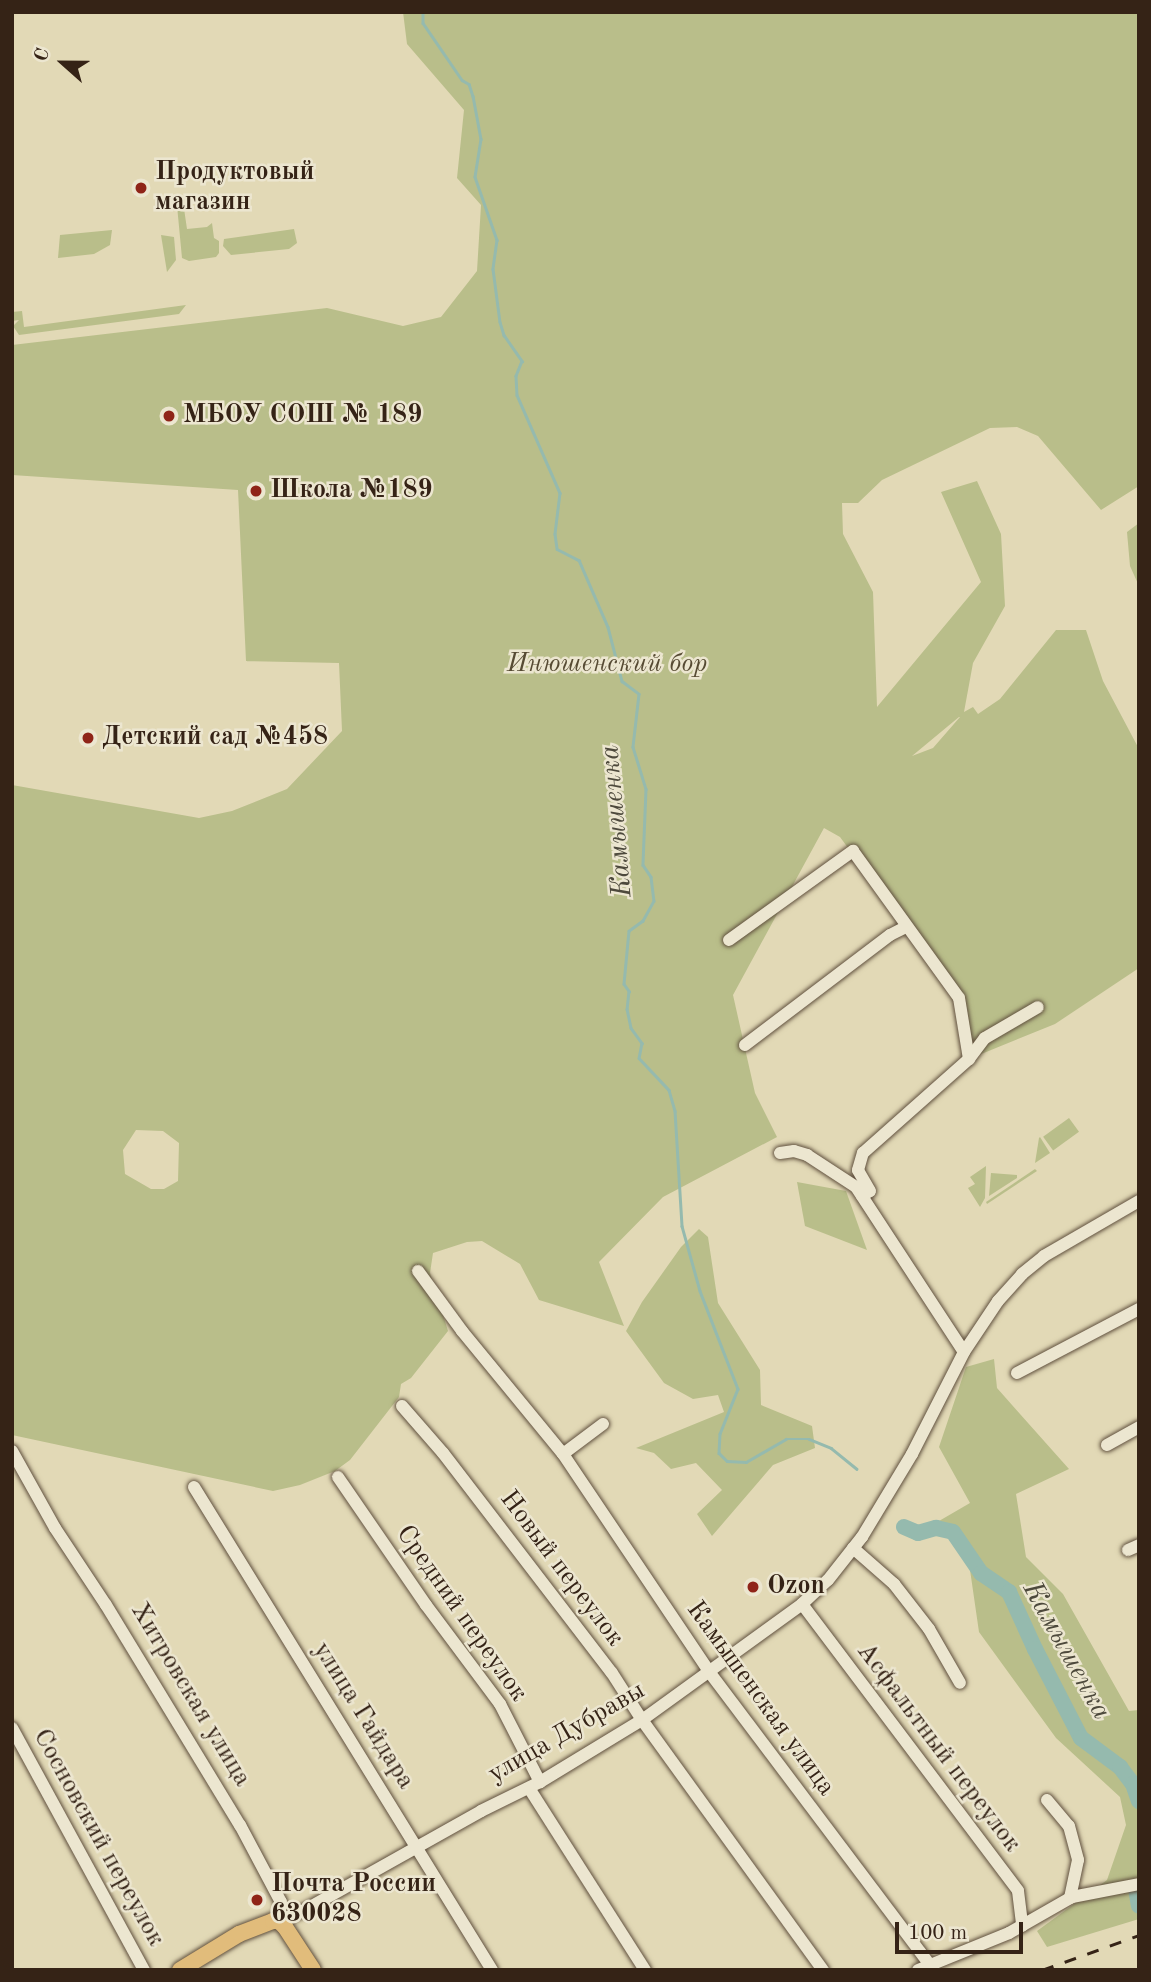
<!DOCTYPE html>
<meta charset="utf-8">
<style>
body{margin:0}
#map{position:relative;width:1151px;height:1982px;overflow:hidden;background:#e2d9b6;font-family:"Old Standard TT",serif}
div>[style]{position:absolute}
.green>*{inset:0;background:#b9be8a;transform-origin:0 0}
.stream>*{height:2.5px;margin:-1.25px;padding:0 1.25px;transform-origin:1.25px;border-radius:1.25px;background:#95baae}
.river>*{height:16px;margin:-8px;padding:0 8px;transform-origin:8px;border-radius:8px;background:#95baae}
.roads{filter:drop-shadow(0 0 2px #60503e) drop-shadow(0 0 2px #60503e)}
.minor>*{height:12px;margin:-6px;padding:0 6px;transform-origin:6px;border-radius:6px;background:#ece6d0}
.major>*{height:16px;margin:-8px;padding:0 8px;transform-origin:8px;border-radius:8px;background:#e1bc7b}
.rail>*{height:2.5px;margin-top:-1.25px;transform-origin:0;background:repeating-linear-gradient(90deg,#352316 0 12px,transparent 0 24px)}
.dots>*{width:19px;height:19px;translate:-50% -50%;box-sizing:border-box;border:4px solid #ece6d0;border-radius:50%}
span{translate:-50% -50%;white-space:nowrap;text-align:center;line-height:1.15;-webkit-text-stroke:5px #ece6d0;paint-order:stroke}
.poi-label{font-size:26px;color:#352316;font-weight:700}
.left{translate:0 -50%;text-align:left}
.park-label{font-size:26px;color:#564a33;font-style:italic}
.street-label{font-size:26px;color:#352316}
.water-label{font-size:28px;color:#4d493c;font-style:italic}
.frame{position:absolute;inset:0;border:14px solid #352316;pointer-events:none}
.north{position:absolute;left:28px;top:28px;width:70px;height:70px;-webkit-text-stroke:5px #ece6d0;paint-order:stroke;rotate:291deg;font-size:19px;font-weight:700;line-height:28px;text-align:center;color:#352316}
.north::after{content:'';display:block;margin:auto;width:24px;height:32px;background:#352316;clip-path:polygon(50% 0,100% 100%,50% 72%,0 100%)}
.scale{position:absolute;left:895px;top:1922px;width:128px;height:32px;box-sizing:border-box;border:4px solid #352316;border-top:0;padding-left:9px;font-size:21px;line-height:24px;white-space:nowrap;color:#352316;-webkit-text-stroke:5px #ece6d0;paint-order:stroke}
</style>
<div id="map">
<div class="green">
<i style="clip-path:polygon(evenodd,403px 12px,1139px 12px,1139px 486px,1101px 510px,1038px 436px,1017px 427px,990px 428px,882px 480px,858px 503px,842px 503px,843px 534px,873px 592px,877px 707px,981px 582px,941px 492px,977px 481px,1001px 534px,1005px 606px,973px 663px,964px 712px,973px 707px,978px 714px,1000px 699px,1056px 630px,1086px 630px,1103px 681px,1139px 749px,1139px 968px,1055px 1024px,969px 1059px,958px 998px,840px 837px,824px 828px,733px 995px,755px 1093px,777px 1137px,663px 1197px,599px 1262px,624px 1326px,539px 1300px,520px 1264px,482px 1241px,467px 1242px,433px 1253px,430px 1273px,448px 1331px,411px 1378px,401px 1384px,399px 1397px,350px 1460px,335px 1471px,300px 1485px,273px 1491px,12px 1435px,12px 785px,199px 818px,232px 811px,287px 789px,342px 731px,339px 663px,246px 661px,238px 490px,12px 475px,12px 345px,327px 308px,403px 326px,441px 317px,477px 271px,481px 205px,457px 178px,464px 110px,407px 44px,403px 12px,960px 717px,933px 748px,912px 756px,959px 717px,960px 717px,403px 12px,136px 1130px,163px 1131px,179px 1143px,178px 1181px,164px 1189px,151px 1189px,125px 1174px,123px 1150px,136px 1130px)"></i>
<i style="clip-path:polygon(176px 195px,182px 195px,187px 229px,207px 227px,212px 223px,214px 238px,219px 241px,219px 253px,216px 257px,189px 261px,182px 258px)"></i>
<i style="clip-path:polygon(294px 229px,297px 243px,289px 249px,231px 255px,223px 246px,224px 239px)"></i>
<i style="clip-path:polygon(112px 230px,110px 245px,94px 254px,58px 258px,60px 235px)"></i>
<i style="clip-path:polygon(161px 235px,174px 237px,176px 260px,167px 272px)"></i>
<i style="clip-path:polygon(186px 305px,179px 314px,19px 335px,13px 326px,19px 320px,12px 321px,12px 312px,22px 311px,24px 327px)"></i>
<i style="clip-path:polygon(1139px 523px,1139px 586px,1130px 566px,1127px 532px)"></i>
<i style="left:1069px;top:1118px;width:17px;height:32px;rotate:54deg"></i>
<i style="clip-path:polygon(1040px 1137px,1050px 1153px,1035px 1163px,1039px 1138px)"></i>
<i style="clip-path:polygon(986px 1166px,985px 1198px,980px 1207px,968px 1188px,975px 1184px,970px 1177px)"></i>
<i style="clip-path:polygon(1035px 1169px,1037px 1171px,987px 1204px,986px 1202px)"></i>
<i style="clip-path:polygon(991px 1173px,1017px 1175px,1017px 1178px,989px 1196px)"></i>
<i style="clip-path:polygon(797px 1182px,846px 1191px,867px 1250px,805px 1226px)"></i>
<i style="clip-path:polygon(699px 1229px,708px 1237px,718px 1303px,760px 1370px,761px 1405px,812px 1426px,815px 1448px,773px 1465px,712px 1536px,697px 1514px,722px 1490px,696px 1463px,671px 1469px,654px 1453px,636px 1448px,724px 1412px,718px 1395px,693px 1399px,664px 1383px,626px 1331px,642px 1302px,681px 1247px)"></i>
<i style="clip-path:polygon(994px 1359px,997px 1388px,1069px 1469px,1016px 1494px,1026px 1557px,1063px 1594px,1129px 1711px,1139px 1710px,1139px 1919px,1047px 1947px,1037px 1931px,1107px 1880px,1126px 1825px,1120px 1797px,1056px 1738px,979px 1632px,969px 1563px,939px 1521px,970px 1503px,939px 1447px,966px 1367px)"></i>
</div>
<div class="stream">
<i style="left:423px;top:12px;width:11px;rotate:90deg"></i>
<i style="left:423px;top:23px;width:69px;rotate:55.6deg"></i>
<i style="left:462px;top:80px;width:8px;rotate:30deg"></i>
<i style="left:469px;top:84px;width:13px;rotate:72deg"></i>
<i style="left:473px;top:96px;width:44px;rotate:79.5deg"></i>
<i style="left:481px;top:139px;width:38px;rotate:99deg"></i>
<i style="left:475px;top:177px;width:67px;rotate:70.8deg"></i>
<i style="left:497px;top:240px;width:29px;rotate:98deg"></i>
<i style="left:493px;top:269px;width:53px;rotate:82.5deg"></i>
<i style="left:500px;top:322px;width:14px;rotate:73deg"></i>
<i style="left:504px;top:335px;width:32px;rotate:55deg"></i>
<i style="left:522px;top:361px;width:16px;rotate:112deg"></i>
<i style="left:516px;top:376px;width:19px;rotate:87deg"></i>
<i style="left:517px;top:395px;width:107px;rotate:66.3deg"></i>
<i style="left:560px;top:493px;width:41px;rotate:97deg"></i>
<i style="left:555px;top:534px;width:15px;rotate:82deg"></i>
<i style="left:557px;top:549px;width:25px;rotate:27deg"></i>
<i style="left:579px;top:560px;width:73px;rotate:66.6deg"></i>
<i style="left:608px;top:627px;width:56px;rotate:75.5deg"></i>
<i style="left:622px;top:681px;width:21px;rotate:37deg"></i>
<i style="left:639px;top:694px;width:53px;rotate:96.5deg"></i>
<i style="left:633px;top:747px;width:44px;rotate:72.8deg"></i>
<i style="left:646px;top:789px;width:76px;rotate:92.3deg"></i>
<i style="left:643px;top:865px;width:14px;rotate:56deg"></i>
<i style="left:651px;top:877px;width:24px;rotate:83deg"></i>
<i style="left:654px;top:901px;width:23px;rotate:119deg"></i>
<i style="left:643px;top:921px;width:17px;rotate:144deg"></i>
<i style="left:629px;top:931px;width:53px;rotate:95.4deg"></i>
<i style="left:624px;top:984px;width:9px;rotate:54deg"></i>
<i style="left:629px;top:991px;width:18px;rotate:96deg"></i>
<i style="left:627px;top:1009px;width:19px;rotate:78deg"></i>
<i style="left:631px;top:1028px;width:19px;rotate:54deg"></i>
<i style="left:642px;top:1043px;width:15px;rotate:101deg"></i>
<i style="left:639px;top:1058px;width:44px;rotate:46.8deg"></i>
<i style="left:669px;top:1090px;width:22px;rotate:74deg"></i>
<i style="left:675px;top:1111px;width:115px;rotate:86.5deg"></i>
<i style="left:682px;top:1226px;width:67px;rotate:74.5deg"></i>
<i style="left:700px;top:1291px;width:105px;rotate:68.8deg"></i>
<i style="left:738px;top:1389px;width:48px;rotate:111.8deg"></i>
<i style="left:720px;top:1434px;width:19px;rotate:93deg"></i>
<i style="left:719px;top:1453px;width:11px;rotate:45deg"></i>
<i style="left:727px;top:1461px;width:19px;rotate:3deg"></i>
<i style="left:746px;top:1462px;width:46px;rotate:-29.9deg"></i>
<i style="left:786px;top:1439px;width:23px"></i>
<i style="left:809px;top:1439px;width:24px;rotate:22deg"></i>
<i style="left:831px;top:1448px;width:33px;rotate:39deg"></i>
</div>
<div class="river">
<i style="left:904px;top:1527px;width:15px;rotate:23deg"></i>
<i style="left:918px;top:1533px;width:19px;rotate:-16deg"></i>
<i style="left:936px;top:1528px;width:17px;rotate:13deg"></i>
<i style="left:953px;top:1532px;width:50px;rotate:55.7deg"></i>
<i style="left:981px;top:1573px;width:34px;rotate:34deg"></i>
<i style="left:1009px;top:1592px;width:63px;rotate:65.5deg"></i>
<i style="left:1035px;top:1649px;width:100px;rotate:62.7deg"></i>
<i style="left:1081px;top:1738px;width:49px;rotate:36.6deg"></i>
<i style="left:1120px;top:1767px;width:21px;rotate:53deg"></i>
<i style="left:1133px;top:1784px;width:18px;rotate:71deg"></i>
<i style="left:1136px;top:1889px;width:17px;rotate:80deg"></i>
</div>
<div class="roads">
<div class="minor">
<i style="left:729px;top:940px;width:153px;rotate:-35.7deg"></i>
<i style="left:853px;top:851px;width:181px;rotate:54.2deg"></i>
<i style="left:959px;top:998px;width:62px;rotate:80.7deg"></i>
<i style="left:745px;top:1045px;width:182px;rotate:-37.2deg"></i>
<i style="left:890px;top:935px;width:18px;rotate:-27deg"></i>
<i style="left:780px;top:1153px;width:14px;rotate:-8deg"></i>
<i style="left:794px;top:1151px;width:14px;rotate:17deg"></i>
<i style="left:807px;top:1155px;width:59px;rotate:33.1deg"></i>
<i style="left:856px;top:1187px;width:197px;rotate:56.8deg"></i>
<i style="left:862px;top:1196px;width:9px;rotate:-32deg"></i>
<i style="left:870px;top:1191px;width:24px;rotate:-120deg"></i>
<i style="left:858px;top:1170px;width:18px;rotate:-74deg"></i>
<i style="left:863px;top:1153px;width:142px;rotate:-41.6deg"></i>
<i style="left:969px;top:1059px;width:26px;rotate:-53deg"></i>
<i style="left:985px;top:1038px;width:61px;rotate:-30.3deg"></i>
<i style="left:418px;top:1271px;width:74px;rotate:53.7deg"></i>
<i style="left:462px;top:1331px;width:159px;rotate:50.6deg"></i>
<i style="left:563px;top:1454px;width:264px;rotate:56.1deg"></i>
<i style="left:710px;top:1673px;width:364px;rotate:53deg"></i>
<i style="left:1017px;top:1373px;width:138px;rotate:-27.7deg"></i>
<i style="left:402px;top:1406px;width:62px;rotate:48.9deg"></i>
<i style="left:443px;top:1453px;width:277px;rotate:52.5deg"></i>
<i style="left:612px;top:1673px;width:56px;rotate:57.4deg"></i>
<i style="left:642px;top:1720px;width:309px;rotate:54.1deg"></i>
<i style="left:1107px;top:1445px;width:37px;rotate:-29deg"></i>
<i style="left:12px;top:1451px;width:88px;rotate:60.8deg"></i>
<i style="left:55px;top:1528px;width:92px;rotate:56.5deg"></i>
<i style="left:106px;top:1605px;width:258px;rotate:58.7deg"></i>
<i style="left:240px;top:1825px;width:87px;rotate:62deg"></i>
<i style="left:281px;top:1902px;width:19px;rotate:96deg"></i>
<i style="left:279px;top:1921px;width:26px;rotate:-23deg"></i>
<i style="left:303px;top:1911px;width:204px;rotate:-29.3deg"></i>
<i style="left:481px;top:1811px;width:66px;rotate:-26.2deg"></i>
<i style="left:540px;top:1782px;width:119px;rotate:-31.3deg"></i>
<i style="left:642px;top:1720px;width:198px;rotate:-35.9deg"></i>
<i style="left:802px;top:1604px;width:35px;rotate:-43deg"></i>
<i style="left:828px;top:1580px;width:55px;rotate:-51.7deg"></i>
<i style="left:862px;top:1537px;width:97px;rotate:-58.9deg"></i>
<i style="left:912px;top:1454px;width:114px;rotate:-63deg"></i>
<i style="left:964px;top:1352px;width:61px;rotate:-56.3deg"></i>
<i style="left:998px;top:1301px;width:36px;rotate:-48deg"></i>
<i style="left:1022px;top:1274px;width:28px;rotate:-39deg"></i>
<i style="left:1044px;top:1256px;width:110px;rotate:-30.1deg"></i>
<i style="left:563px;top:1454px;width:50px;rotate:-36.9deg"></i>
<i style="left:338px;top:1477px;width:155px;rotate:55.5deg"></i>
<i style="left:426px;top:1605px;width:124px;rotate:53.2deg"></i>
<i style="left:500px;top:1704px;width:88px;rotate:62.9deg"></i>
<i style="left:194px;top:1487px;width:568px;rotate:58.33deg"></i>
<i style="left:853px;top:1548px;width:55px;rotate:41.3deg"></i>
<i style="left:894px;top:1584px;width:57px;rotate:52.1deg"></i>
<i style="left:929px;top:1629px;width:62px;rotate:60.1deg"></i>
<i style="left:1128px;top:1550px;width:12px;rotate:-24deg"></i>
<i style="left:802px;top:1604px;width:359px;rotate:53deg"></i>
<i style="left:1018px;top:1891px;width:35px;rotate:83deg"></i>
<i style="left:12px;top:1728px;width:276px;rotate:61.4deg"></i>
<i style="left:529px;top:1788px;width:216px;rotate:57.5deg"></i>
<i style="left:1047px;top:1800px;width:34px;rotate:50deg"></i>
<i style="left:1069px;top:1826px;width:35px;rotate:75deg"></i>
<i style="left:1078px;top:1860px;width:39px;rotate:102deg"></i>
<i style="left:918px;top:1970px;width:98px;rotate:-22.1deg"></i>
<i style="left:1009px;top:1933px;width:73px;rotate:-29.7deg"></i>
<i style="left:1072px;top:1897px;width:68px;rotate:-11deg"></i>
</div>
<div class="major">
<i style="left:180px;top:1970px;width:69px;rotate:-31.4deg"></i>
<i style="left:239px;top:1934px;width:36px;rotate:-21deg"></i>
<i style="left:273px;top:1921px;width:6px"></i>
<i style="left:279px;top:1921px;width:8px;rotate:45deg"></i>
<i style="left:285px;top:1927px;width:51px;rotate:56.9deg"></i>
</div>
</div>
<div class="rail">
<i style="left:1042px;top:1970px;width:103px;rotate:-19.8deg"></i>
</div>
<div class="dots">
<i style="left:141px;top:188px;background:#8f2418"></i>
<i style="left:169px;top:416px;background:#8f2418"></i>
<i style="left:256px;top:491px;background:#8f2418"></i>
<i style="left:88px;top:738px;background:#8f2418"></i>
<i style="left:753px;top:1587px;background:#8f2418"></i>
<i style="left:257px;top:1900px;background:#8f2418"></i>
</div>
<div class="poi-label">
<span class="left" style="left:155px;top:188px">Продуктовый<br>магазин</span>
<span class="left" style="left:183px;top:416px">МБОУ СОШ № 189</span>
<span class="left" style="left:270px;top:491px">Школа №189</span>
<span class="left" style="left:102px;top:738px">Детский сад №458</span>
<span class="left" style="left:767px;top:1587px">Ozon</span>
<span class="left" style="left:271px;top:1900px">Почта России<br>630028</span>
</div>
<div class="park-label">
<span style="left:607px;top:665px">Инюшенский бор</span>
</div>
<div class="street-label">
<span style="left:561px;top:1569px;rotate:53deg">Новый переулок</span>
<span style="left:461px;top:1614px;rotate:55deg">Средний переулок</span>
<span style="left:190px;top:1695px;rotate:59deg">Хитровская улица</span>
<span style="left:760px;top:1699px;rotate:54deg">Камышенская улица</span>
<span style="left:363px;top:1716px;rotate:58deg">улица Гайдара</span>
<span style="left:567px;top:1733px;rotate:-30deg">улица Дубравы</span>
<span style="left:938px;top:1748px;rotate:53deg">Асфальтный переулок</span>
<span style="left:98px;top:1838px;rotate:61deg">Сосновский переулок</span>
</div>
<div class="water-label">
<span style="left:617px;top:821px;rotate:-95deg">Камышенка</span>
<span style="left:1066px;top:1651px;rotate:61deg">Камышенка</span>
</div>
<div class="frame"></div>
<div class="north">С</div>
<div class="scale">100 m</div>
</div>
